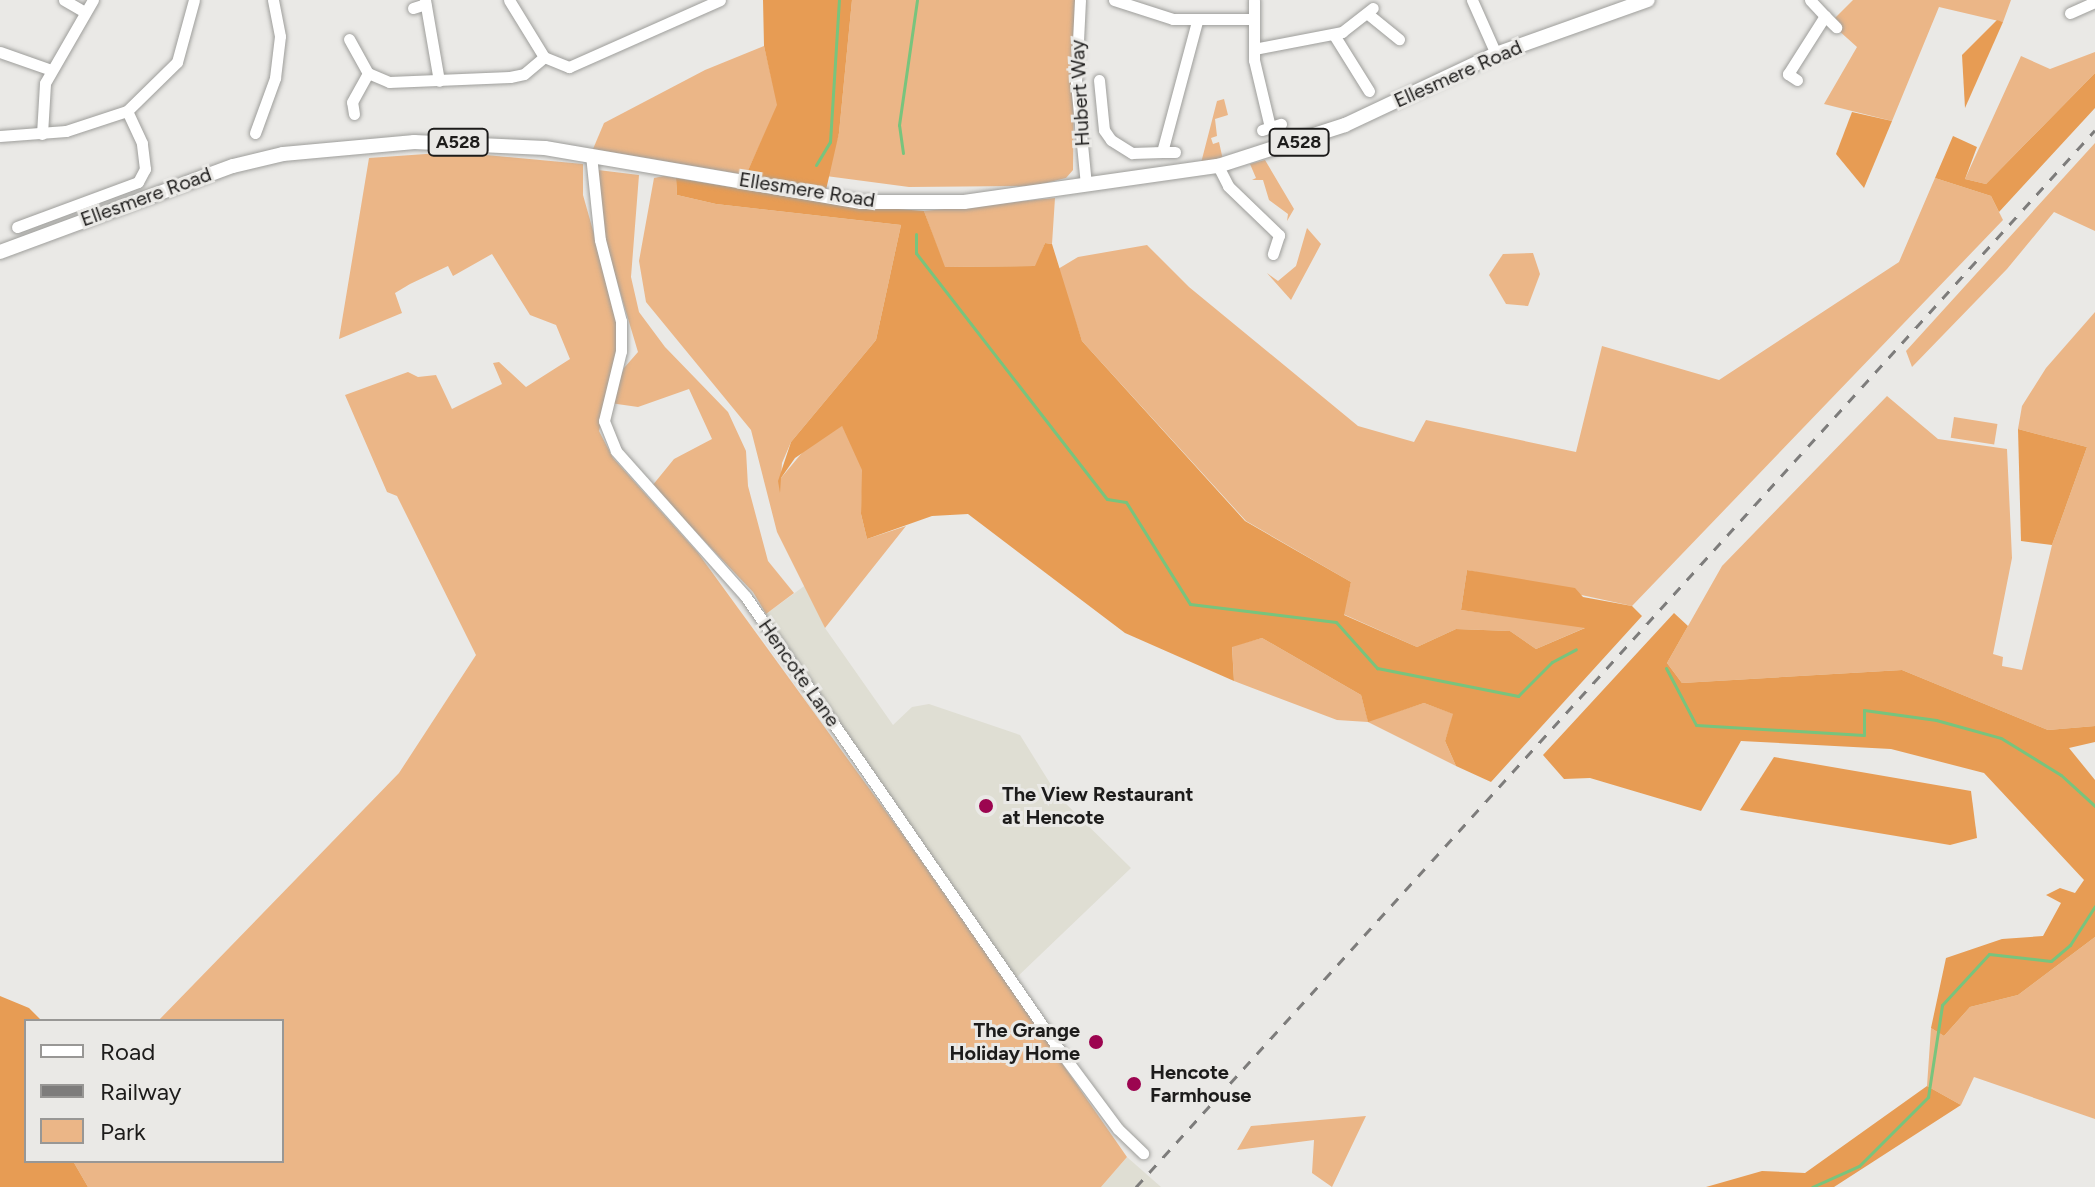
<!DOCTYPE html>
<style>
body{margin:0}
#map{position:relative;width:2095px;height:1187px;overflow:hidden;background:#eae9e6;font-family:Figtree,sans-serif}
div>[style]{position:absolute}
.built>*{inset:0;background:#dfded3}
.green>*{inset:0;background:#ebb687;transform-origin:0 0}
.forest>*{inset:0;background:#e79c54}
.stream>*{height:3px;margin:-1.5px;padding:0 1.5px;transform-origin:1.5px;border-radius:1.5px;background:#78c47d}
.roads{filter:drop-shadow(0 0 2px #9e9e9b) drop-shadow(0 0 2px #9e9e9b)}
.minor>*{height:11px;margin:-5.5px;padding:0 5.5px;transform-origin:5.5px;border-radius:5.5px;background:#fff}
.major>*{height:14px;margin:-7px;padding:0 7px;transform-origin:7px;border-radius:7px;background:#fff}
.rail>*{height:3px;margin-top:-1.5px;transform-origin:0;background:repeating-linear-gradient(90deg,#7d7c7b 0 10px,transparent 0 20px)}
.dots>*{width:22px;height:22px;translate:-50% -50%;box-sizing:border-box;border:4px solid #eae9e6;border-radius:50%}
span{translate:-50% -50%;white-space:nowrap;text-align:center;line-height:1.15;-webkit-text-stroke:6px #eae9e6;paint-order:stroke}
.shield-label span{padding:2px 6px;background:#eae9e6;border:2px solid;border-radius:6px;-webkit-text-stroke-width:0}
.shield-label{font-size:18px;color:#1d1c1b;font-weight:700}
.street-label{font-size:20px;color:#1d1c1b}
.poi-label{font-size:20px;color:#1d1c1b;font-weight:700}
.left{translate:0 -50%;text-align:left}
.right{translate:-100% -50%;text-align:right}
.legend{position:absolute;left:24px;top:1019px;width:260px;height:144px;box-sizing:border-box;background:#eae9e6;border:2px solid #989795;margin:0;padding:10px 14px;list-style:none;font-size:24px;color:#1d1c1b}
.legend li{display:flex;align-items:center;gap:16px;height:40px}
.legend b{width:40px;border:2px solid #989795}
</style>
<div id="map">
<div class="built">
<i style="clip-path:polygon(807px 584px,825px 628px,893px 725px,912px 707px,929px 704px,1020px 735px,1058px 796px,1131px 868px,1015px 979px,766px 614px)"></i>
<i style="clip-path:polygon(1127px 1157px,1161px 1187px,1101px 1187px)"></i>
</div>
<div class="green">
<i style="clip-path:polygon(852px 0,1075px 0,1073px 170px,1066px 178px,1033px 186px,909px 187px,826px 176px,839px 133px)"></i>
<i style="clip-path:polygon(1853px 0,2011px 0,2003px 22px,1939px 7px,1892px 121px,1824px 104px,1857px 47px,1837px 29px,1841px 24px,1835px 18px)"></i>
<i style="clip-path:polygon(764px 46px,778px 105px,746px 175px,593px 149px,604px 123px,705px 70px)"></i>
<i style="clip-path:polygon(2095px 52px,2095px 73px,1986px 184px,1965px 179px,2021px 56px,2050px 69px)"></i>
<i style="clip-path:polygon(1224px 99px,1228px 115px,1215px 119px,1217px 136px,1211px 138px,1213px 144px,1219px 142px,1223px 160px,1201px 163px,1217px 101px)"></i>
<i style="clip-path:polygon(2095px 143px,2095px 231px,2054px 212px,2007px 269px,1912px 367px,1906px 351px)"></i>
<i style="clip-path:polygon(454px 152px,583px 164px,583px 195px,618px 319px,619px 349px,599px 431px,613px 458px,698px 553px,911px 846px,1127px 1157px,1101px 1187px,88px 1187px,73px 1161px,282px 1161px,282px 1021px,158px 1021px,399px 773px,476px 655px,397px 496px,387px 492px,345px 395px,408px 372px,418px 377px,436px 375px,452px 409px,502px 384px,493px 363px,499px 362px,526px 387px,570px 359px,556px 325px,530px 315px,492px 254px,453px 276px,448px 266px,410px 284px,395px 293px,402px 313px,339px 339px,369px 158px)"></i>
<i style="clip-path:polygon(1265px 160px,1294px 209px,1287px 221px,1288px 214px,1269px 200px,1263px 180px,1252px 180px,1256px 178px,1250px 164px)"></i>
<i style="clip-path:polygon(598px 170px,639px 175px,631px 277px,639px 312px,665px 347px,728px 412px,746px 451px,748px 486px,768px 561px,794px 593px,766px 614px,753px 592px,652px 486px,674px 459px,712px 439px,689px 389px,638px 407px,610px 403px,624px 368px,638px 352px,604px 238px)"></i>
<i style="clip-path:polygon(664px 176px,676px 178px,677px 195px,716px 204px,901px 225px,876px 340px,791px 442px,782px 463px,781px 478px,811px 442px,842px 425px,863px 470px,861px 514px,867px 539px,906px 526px,825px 628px,777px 532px,751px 430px,646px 302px,639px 261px,654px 178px)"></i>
<i style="clip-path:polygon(1935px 178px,1991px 196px,2003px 220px,1632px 606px,1467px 570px,1461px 610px,1587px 627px,1536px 649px,1510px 631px,1456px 629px,1417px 647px,1343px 614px,1351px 582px,1246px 521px,1082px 341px,1058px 269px,1078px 257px,1147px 245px,1189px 287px,1358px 426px,1414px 442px,1426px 420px,1576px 452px,1602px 346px,1719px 380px,1899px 262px)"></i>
<i style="clip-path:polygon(1055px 198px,1052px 244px,1045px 243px,1036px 266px,944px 267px,924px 211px)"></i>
<i style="clip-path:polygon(1307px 228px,1321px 244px,1291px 300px,1267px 273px,1278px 281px,1296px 266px)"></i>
<i style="clip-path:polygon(1533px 253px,1540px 274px,1528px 306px,1506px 304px,1489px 275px,1503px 254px)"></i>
<i style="clip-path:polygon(2095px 312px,2095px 726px,2048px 730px,1902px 670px,1682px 683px,1667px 663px,1722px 566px,1887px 396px,1938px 439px,2007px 449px,2012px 558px,1993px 654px,2003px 657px,2002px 666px,2022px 670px,2052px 545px,2087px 447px,2018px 429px,2022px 406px,2046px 368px)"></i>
<i style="left:1954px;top:417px;width:44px;height:21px;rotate:9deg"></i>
<i style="clip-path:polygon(1262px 638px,1361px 695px,1368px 721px,1424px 703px,1454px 714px,1445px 741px,1456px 766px,1368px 722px,1337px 720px,1234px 681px,1232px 646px)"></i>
<i style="clip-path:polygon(2095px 937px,2095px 1119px,1974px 1077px,1961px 1105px,1927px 1086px,1931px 1028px,1944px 1036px,1970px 1007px,2018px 995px)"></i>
<i style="clip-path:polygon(1366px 1116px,1332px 1187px,1312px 1173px,1314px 1140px,1237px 1150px,1251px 1126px)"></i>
</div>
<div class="forest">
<i style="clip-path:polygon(763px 0,852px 0,839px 133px,826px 190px,746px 175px,777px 105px,764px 46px)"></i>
<i style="clip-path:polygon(1997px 20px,2003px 22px,1965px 108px,1962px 55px)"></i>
<i style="clip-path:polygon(2095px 73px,2095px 108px,1999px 212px,1991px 196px,1935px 178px,1953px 136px,1977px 147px,1965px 179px,1986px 184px)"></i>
<i style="clip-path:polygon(1852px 112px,1892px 121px,1864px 188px,1836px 154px)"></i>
<i style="clip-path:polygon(676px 178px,834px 204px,924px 211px,945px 267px,1035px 266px,1045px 243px,1052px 244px,1082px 341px,1245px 521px,1351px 582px,1344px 615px,1417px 647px,1456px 629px,1510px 631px,1536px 649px,1585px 628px,1461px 610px,1467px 570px,1575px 588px,1583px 597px,1632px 606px,1642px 616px,1491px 782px,1456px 766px,1445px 741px,1453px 714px,1424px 703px,1368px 722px,1361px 695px,1262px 638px,1232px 647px,1234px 681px,1125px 633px,968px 514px,932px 516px,867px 539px,861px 514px,862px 470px,842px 426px,795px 458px,781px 478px,780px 493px,778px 481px,791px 442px,876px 340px,901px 225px,716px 204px,677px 195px)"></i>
<i style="clip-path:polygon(2018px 429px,2087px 447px,2052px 545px,2021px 541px)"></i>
<i style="clip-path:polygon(1674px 613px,1688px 626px,1667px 663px,1682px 683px,1902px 670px,2048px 730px,2095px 726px,2095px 742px,2069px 748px,2095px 780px,2095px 937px,2018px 995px,1970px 1007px,1944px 1036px,1931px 1028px,1946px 958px,2002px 939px,2043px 936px,2061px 903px,2046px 895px,2060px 888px,2075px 893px,2084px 880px,1984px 773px,1891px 749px,1741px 741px,1701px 811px,1590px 778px,1564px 779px,1543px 755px)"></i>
<i style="clip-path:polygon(1774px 757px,1971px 791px,1977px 838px,1950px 845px,1740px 810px)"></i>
<i style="clip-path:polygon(0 996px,29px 1008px,42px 1021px,26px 1021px,26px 1161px,73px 1161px,88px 1187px,0 1187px)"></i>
<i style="clip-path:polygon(1927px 1086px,1961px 1105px,1834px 1187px,1706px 1187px,1762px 1171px,1805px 1173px)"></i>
</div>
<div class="stream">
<i style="left:903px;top:153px;width:28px;rotate:-98deg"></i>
<i style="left:899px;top:125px;width:126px;rotate:-81.8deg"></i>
<i style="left:816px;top:165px;width:27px;rotate:-59deg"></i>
<i style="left:830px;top:142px;width:142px;rotate:-86.4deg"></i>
<i style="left:916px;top:234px;width:19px;rotate:90deg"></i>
<i style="left:916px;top:253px;width:311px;rotate:52.2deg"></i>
<i style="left:1107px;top:499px;width:19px;rotate:9deg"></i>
<i style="left:1126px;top:502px;width:120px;rotate:57.9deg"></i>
<i style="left:1190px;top:604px;width:147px;rotate:7deg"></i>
<i style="left:1336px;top:622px;width:62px;rotate:48.3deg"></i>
<i style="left:1377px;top:668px;width:144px;rotate:11.2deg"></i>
<i style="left:1518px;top:696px;width:48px;rotate:-45deg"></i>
<i style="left:1552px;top:662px;width:27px;rotate:-28deg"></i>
<i style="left:1666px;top:668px;width:64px;rotate:62.2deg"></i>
<i style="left:1696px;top:725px;width:168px;rotate:3.4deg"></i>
<i style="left:1864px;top:735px;width:25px;rotate:-90deg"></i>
<i style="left:1864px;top:710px;width:73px;rotate:7.9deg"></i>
<i style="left:1936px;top:720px;width:67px;rotate:15.5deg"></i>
<i style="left:2001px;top:738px;width:70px;rotate:31.7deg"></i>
<i style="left:2061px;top:775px;width:46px;rotate:42.4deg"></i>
<i style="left:1812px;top:1187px;width:51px;rotate:-24.1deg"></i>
<i style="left:1859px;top:1166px;width:98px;rotate:-45deg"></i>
<i style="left:1928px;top:1097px;width:93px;rotate:-81.3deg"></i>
<i style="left:1942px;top:1005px;width:69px;rotate:-47.3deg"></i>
<i style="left:1989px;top:954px;width:62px;rotate:6.4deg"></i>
<i style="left:2051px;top:961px;width:25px;rotate:-40deg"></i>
<i style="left:2070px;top:945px;width:46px;rotate:-57.3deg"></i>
</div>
<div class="roads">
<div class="minor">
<i style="left:64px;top:0;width:24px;rotate:30deg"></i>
<i style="left:425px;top:0;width:82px;rotate:80.2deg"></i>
<i style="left:509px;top:0;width:67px;rotate:58.4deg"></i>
<i style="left:544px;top:57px;width:27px;rotate:22deg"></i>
<i style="left:569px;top:67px;width:165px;rotate:-23.9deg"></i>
<i style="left:1080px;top:0;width:83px;rotate:92.8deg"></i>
<i style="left:1076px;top:83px;width:102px;rotate:84.4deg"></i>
<i style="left:1114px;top:0;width:62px;rotate:17.9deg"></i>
<i style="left:1173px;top:19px;width:80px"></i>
<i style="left:1254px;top:0;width:60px;rotate:90deg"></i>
<i style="left:1254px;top:60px;width:69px;rotate:76.6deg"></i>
<i style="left:1472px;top:0;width:59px;rotate:66deg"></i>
<i style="left:413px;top:8px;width:13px;rotate:-18deg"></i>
<i style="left:2070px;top:13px;width:27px;rotate:-24deg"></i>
<i style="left:1368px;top:14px;width:40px;rotate:39deg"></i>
<i style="left:1825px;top:16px;width:16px;rotate:45deg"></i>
<i style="left:1334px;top:35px;width:66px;rotate:58deg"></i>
<i style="left:349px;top:39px;width:39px;rotate:61deg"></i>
<i style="left:368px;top:73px;width:23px;rotate:23deg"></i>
<i style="left:389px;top:82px;width:121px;rotate:-2.4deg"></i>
<i style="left:510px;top:77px;width:14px;rotate:-12deg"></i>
<i style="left:524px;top:74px;width:26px;rotate:-40deg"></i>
<i style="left:1254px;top:49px;width:90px;rotate:-10.9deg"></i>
<i style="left:1342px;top:32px;width:39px;rotate:-38deg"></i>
<i style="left:0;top:52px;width:54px;rotate:19.4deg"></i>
<i style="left:1099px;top:80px;width:50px;rotate:84.3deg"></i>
<i style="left:1104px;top:130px;width:12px;rotate:55deg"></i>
<i style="left:1111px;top:140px;width:25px;rotate:32deg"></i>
<i style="left:1132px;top:153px;width:30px;rotate:-2deg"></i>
<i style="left:1162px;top:152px;width:136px;rotate:-75deg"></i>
<i style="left:1797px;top:80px;width:11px;rotate:-146deg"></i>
<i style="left:1788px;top:74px;width:69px;rotate:-57.5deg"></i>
<i style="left:1825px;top:16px;width:22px;rotate:-133deg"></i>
<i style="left:354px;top:114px;width:12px;rotate:-99deg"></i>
<i style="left:352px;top:102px;width:33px;rotate:-61deg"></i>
<i style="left:1262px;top:130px;width:20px;rotate:-18deg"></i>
<i style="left:255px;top:133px;width:59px;rotate:-70deg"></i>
<i style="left:275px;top:78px;width:42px;rotate:-83.2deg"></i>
<i style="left:280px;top:36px;width:37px;rotate:-101deg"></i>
<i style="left:42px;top:134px;width:51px;rotate:-86.6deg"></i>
<i style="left:45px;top:83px;width:96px;rotate:-60deg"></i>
<i style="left:0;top:136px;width:66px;rotate:-4.3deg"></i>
<i style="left:66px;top:131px;width:64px;rotate:-18.2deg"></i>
<i style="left:127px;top:111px;width:70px;rotate:-44.4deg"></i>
<i style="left:177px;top:62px;width:64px;rotate:-74.7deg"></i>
<i style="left:1162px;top:152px;width:13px"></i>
<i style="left:591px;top:155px;width:85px;rotate:84deg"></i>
<i style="left:600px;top:240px;width:84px;rotate:75.5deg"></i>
<i style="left:621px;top:321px;width:30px;rotate:90deg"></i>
<i style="left:621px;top:351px;width:72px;rotate:103.7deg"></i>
<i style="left:604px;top:421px;width:32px;rotate:68deg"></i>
<i style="left:616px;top:451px;width:195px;rotate:48.3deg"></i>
<i style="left:746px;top:597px;width:552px;rotate:55.33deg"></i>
<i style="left:1060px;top:1051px;width:97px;rotate:53.4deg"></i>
<i style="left:1118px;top:1129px;width:35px;rotate:44deg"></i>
<i style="left:1218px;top:166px;width:22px;rotate:63deg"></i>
<i style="left:1228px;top:186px;width:71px;rotate:43.9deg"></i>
<i style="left:1279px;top:235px;width:20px;rotate:108deg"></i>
<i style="left:17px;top:227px;width:129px;rotate:-20.4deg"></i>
<i style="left:138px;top:182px;width:15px;rotate:-62deg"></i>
<i style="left:145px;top:169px;width:26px;rotate:-97deg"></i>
<i style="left:142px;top:143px;width:35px;rotate:-115deg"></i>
</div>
<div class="major">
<i style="left:0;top:252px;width:248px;rotate:-20.3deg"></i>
<i style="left:233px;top:166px;width:51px;rotate:-13.5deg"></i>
<i style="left:283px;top:154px;width:132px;rotate:-5.2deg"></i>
<i style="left:414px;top:142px;width:131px;rotate:2.6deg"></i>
<i style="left:545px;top:148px;width:321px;rotate:9.7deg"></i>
<i style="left:861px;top:202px;width:103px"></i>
<i style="left:964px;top:202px;width:257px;rotate:-8.1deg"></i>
<i style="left:1218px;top:166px;width:133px;rotate:-17.9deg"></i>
<i style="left:1345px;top:125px;width:167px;rotate:-25.2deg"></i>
<i style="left:1496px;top:54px;width:161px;rotate:-19.6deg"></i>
</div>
</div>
<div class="rail">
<i style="left:1136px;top:1187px;width:1427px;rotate:-47.78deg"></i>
</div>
<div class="dots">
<i style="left:986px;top:806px;background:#9c0550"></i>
<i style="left:1096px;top:1042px;background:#9c0550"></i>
<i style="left:1134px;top:1084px;background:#9c0550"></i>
</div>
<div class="shield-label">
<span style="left:458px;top:142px">A528</span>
<span style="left:1299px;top:142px">A528</span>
</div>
<div class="street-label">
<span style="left:1458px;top:74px;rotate:-24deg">Ellesmere Road</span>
<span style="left:1080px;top:93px;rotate:-93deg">Hubert Way</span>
<span style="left:807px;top:190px;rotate:9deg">Ellesmere Road</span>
<span style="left:146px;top:197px;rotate:-20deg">Ellesmere Road</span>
<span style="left:799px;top:673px;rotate:55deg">Hencote Lane</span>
</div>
<div class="poi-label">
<span class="left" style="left:1002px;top:806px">The View Restaurant<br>at Hencote</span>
<span class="right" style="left:1080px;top:1042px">The Grange<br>Holiday Home</span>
<span class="left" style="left:1150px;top:1084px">Hencote<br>Farmhouse</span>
</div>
<ul class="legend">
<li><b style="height:10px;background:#fff"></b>Road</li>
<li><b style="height:10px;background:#7d7c7b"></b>Railway</li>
<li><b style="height:22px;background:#ebb687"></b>Park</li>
</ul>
</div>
